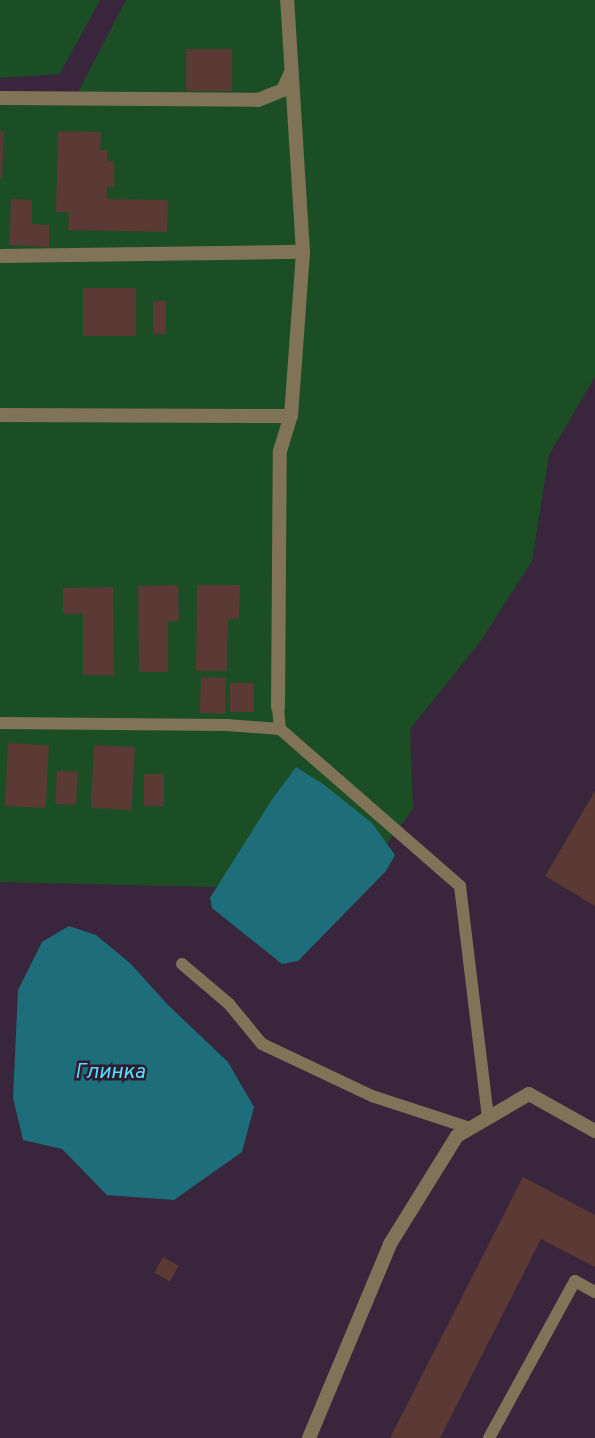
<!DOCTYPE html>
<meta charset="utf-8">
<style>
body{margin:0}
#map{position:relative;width:595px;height:1438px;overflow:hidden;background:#39253c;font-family:Overpass,sans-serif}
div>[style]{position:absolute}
.green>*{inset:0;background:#1b4e25}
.water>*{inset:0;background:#1d6d7a}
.building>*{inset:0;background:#5b3935;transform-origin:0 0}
.service>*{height:12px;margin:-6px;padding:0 6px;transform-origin:6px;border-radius:6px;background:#807358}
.minor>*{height:14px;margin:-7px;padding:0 7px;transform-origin:7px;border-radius:7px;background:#807358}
span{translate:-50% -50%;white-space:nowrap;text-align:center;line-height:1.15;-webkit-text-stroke:5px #2f1b32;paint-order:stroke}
.water-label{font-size:21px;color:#53e3fb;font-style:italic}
</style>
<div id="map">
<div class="green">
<i style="clip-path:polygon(0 0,100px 0,60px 74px,0 78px)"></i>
<i style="clip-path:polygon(126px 0,595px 0,595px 377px,549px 455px,532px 561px,480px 642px,410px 729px,413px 809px,346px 898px,252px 888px,0 882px,0 101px,77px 94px)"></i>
</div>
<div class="water">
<i style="clip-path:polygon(296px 767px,323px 784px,372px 823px,395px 855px,386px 871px,298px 961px,282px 964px,212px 908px,210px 898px,271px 801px)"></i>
<i style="clip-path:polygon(69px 926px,96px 935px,130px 963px,168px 1005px,228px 1062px,254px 1107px,242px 1152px,174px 1200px,107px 1195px,62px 1149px,23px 1140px,13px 1098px,18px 990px,42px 942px)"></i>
</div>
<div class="building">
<i style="left:186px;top:49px;width:46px;height:42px"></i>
<i style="clip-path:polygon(0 131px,4px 131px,2px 179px,0 178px)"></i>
<i style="clip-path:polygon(58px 131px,101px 132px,100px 150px,107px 150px,107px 161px,114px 161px,114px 187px,107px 187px,107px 199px,168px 200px,167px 232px,68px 230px,69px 212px,56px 212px)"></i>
<i style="clip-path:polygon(11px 199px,32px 200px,32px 224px,49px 225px,49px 247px,9px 245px)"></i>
<i style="left:83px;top:288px;width:53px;height:48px"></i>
<i style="left:153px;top:301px;width:13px;height:33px"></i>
<i style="clip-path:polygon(178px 585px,179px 621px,168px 622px,168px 672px,139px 672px,138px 586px)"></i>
<i style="clip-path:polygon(197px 585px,240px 585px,239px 619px,228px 619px,227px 671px,196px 671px)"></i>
<i style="clip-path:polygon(113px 587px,114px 675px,83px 675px,83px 614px,63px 614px,63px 588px)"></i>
<i style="left:201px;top:677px;width:25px;height:36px;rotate:2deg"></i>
<i style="left:230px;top:683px;width:24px;height:29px"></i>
<i style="left:8px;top:743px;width:41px;height:63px;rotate:3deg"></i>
<i style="left:94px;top:745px;width:41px;height:63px;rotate:3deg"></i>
<i style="left:57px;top:771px;width:21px;height:33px;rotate:3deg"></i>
<i style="left:144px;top:774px;width:20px;height:32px"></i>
<i style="clip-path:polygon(595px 791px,595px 906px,545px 876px)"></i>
<i style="clip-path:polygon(523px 1177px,595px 1215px,595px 1267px,541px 1239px,440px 1438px,390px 1438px)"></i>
<i style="left:163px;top:1257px;width:18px;height:18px;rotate:29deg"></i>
</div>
<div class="service">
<i style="left:278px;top:707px;width:22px;rotate:85deg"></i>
<i style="left:280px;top:729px;width:239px;rotate:41.1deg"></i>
<i style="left:460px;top:886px;width:234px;rotate:83.1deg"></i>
<i style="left:0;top:723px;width:227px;rotate:0.5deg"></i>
<i style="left:227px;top:725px;width:53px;rotate:4.3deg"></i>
<i style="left:182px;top:964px;width:62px;rotate:40.4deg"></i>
<i style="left:229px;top:1004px;width:52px;rotate:50.5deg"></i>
<i style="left:262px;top:1044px;width:122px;rotate:25.3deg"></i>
<i style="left:372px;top:1096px;width:103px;rotate:18.1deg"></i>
<i style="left:489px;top:1438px;width:179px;rotate:-61.3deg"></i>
<i style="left:575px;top:1281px;width:23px;rotate:29deg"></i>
</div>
<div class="minor">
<i style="left:0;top:98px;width:258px;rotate:0.4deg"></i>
<i style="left:258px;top:100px;width:27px;rotate:-22deg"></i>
<i style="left:283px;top:90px;width:20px;rotate:-66deg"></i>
<i style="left:0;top:256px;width:303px;rotate:-0.8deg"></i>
<i style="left:0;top:415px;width:291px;rotate:0.2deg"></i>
<i style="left:278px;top:707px;width:256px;rotate:-89.6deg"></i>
<i style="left:280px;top:451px;width:37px;rotate:-73deg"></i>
<i style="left:291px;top:416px;width:164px;rotate:-85.8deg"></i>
<i style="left:303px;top:252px;width:253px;rotate:-93.6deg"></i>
<i style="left:309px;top:1438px;width:210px;rotate:-67.3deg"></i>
<i style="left:390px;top:1244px;width:127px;rotate:-58.2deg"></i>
<i style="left:457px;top:1136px;width:83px;rotate:-30.3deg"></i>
<i style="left:529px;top:1094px;width:76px;rotate:29.3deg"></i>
</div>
<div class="water-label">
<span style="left:110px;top:1073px">Глинка</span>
</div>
</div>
